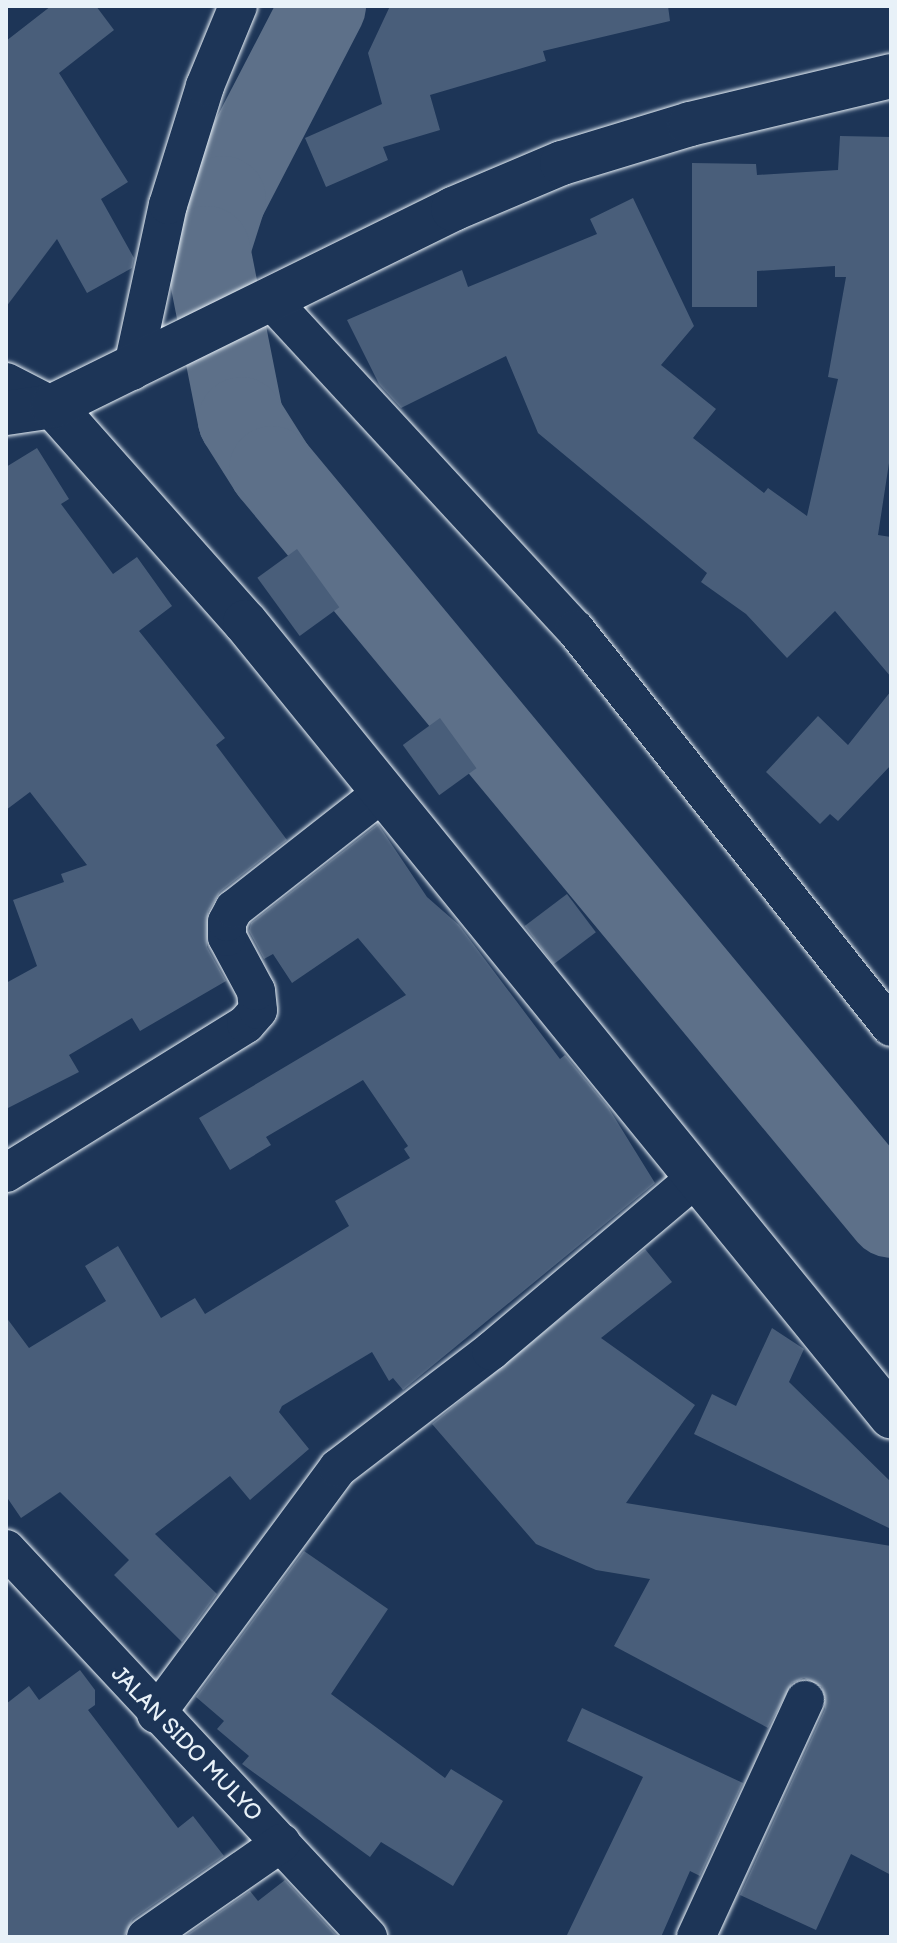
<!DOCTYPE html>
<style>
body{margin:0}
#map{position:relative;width:897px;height:1943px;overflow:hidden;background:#1d3557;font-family:"Balsamiq Sans",sans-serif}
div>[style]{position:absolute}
.river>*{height:86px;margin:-43px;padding:0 43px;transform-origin:43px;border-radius:43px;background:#5d7089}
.building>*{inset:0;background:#495e7a;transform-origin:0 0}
.roads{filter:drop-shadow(0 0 2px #e8f1f8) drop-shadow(0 0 2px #e8f1f8)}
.street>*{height:38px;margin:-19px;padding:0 19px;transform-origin:19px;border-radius:19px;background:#1d3557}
.secondary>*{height:44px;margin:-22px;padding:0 22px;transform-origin:22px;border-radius:22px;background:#1d3557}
span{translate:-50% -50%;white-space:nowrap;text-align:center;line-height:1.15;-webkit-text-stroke:6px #1d3557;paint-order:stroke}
.street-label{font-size:22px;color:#e8f1f8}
.frame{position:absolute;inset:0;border:8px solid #e8f1f8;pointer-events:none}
</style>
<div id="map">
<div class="river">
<i style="left:323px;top:6px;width:217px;rotate:117.4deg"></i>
<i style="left:223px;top:199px;width:52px;rotate:107.7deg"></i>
<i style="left:207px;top:249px;width:174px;rotate:78.8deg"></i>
<i style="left:241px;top:420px;width:58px;rotate:57.7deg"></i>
<i style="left:272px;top:469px;width:969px;rotate:50.32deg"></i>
</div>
<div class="building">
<i style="clip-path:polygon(51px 6px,96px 6px,114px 30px,59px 73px,128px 182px,101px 199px,134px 258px,132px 268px,87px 293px,57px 239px,6px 307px,6px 41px)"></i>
<i style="clip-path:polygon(390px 6px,668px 6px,670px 21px,543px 51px,546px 61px,430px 95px,440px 130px,383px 147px,388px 160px,326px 187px,305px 138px,382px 104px,368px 53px)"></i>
<i style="clip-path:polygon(840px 136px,891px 137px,891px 450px,878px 535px,891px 537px,891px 677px,835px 611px,787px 658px,746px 614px,701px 582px,707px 573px,538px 433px,506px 356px,401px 408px,379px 384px,347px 320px,462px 270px,468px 287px,597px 234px,590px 219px,633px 198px,694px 326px,661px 365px,716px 409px,693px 438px,764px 493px,768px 488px,807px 516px,838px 379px,828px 377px,846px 277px,835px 277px,835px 266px,757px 271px,757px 307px,692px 307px,692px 163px,756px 164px,757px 175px,838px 170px)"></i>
<i style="clip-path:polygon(37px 448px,69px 499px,61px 504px,113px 574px,137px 557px,172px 606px,139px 631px,225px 738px,216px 745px,287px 840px,220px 892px,208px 912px,207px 947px,226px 981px,140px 1031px,132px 1018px,69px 1055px,79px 1072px,6px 1109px,6px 983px,37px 966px,13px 900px,64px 882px,61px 874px,87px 865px,30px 792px,6px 810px,6px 467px)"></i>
<i style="left:297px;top:549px;width:72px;height:49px;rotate:54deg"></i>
<i style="clip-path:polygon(891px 691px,891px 765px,838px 821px,830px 814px,820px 824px,766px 772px,818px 716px,848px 745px)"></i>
<i style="left:440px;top:718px;width:62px;height:46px;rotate:54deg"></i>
<i style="clip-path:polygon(378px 824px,427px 897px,459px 925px,560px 1059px,565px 1055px,608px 1107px,655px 1183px,403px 1390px,393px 1378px,389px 1381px,372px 1352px,282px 1406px,279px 1412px,309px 1449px,250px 1500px,230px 1476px,155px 1534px,217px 1594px,182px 1642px,114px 1575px,129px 1560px,60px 1492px,21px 1518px,6px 1496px,6px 1317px,29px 1348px,106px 1301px,85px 1266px,118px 1246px,161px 1318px,195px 1298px,205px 1314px,349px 1226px,335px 1201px,410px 1158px,404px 1149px,408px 1146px,363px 1080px,266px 1137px,271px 1145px,230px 1170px,199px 1118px,406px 995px,358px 938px,292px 983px,273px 954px,264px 959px,249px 931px,251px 923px)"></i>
<i style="left:567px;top:894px;width:48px;height:53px;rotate:53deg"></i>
<i style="clip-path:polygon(645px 1249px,672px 1282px,601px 1338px,695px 1405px,626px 1503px,891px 1546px,891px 1875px,851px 1854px,816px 1930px,740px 1895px,825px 1709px,822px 1687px,804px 1678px,792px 1683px,768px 1728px,614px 1646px,650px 1579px,596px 1570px,536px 1544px,432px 1424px)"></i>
<i style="clip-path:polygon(772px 1328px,804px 1349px,789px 1382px,891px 1482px,891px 1529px,694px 1434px,712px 1394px,736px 1406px)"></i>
<i style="clip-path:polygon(304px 1551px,388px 1609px,331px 1694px,445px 1778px,451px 1769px,503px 1801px,453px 1886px,381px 1842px,370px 1857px,242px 1764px,249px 1756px,217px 1729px,224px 1721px,196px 1697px)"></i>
<i style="clip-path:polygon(80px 1670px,95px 1690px,95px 1705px,88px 1710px,178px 1828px,193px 1816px,224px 1856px,133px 1919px,124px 1937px,6px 1937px,6px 1704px,29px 1686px,39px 1700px)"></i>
<i style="clip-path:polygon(582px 1708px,743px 1783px,700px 1876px,690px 1871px,661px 1937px,566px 1937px,643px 1777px,567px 1741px)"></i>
<i style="clip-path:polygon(285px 1880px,338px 1937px,184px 1937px,250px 1891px,258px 1901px)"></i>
</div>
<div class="roads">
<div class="street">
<i style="left:270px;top:299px;width:449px;rotate:47.3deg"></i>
<i style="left:575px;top:629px;width:508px;rotate:51.55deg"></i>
<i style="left:132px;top:371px;width:170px;rotate:-77.8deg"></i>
<i style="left:168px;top:205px;width:125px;rotate:-72.7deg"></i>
<i style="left:205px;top:86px;width:87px;rotate:-67.6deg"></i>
<i style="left:6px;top:382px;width:53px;rotate:27.1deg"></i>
<i style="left:6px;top:1173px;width:282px;rotate:-31.8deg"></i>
<i style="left:246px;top:1024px;width:18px;rotate:-49deg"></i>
<i style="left:258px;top:1010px;width:19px;rotate:-96deg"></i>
<i style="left:256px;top:991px;width:61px;rotate:-118.2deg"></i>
<i style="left:227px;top:937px;width:15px;rotate:-90deg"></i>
<i style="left:227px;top:922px;width:15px;rotate:-62deg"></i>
<i style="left:234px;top:909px;width:188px;rotate:-38.1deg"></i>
<i style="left:6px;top:1549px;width:531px;rotate:46.99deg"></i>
<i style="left:156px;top:1714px;width:306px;rotate:-53.5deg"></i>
<i style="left:338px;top:1468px;width:193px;rotate:-37.4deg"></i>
<i style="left:491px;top:1351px;width:270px;rotate:-40.2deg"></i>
<i style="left:146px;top:1937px;width:165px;rotate:-34.8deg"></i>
<i style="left:696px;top:1937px;width:261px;rotate:-65.3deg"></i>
</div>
<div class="secondary">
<i style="left:53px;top:406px;width:289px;rotate:48.4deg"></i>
<i style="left:245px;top:622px;width:1024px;rotate:50.87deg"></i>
<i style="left:6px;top:413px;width:48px;rotate:-8.5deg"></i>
<i style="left:53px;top:406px;width:446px;rotate:-26.2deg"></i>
<i style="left:453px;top:209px;width:118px;rotate:-22.9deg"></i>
<i style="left:562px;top:163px;width:134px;rotate:-16.9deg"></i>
<i style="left:690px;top:124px;width:207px;rotate:-13.4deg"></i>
</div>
</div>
<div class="street-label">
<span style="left:186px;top:1744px;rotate:46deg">JALAN SIDO MULYO</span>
</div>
<div class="frame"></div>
</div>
